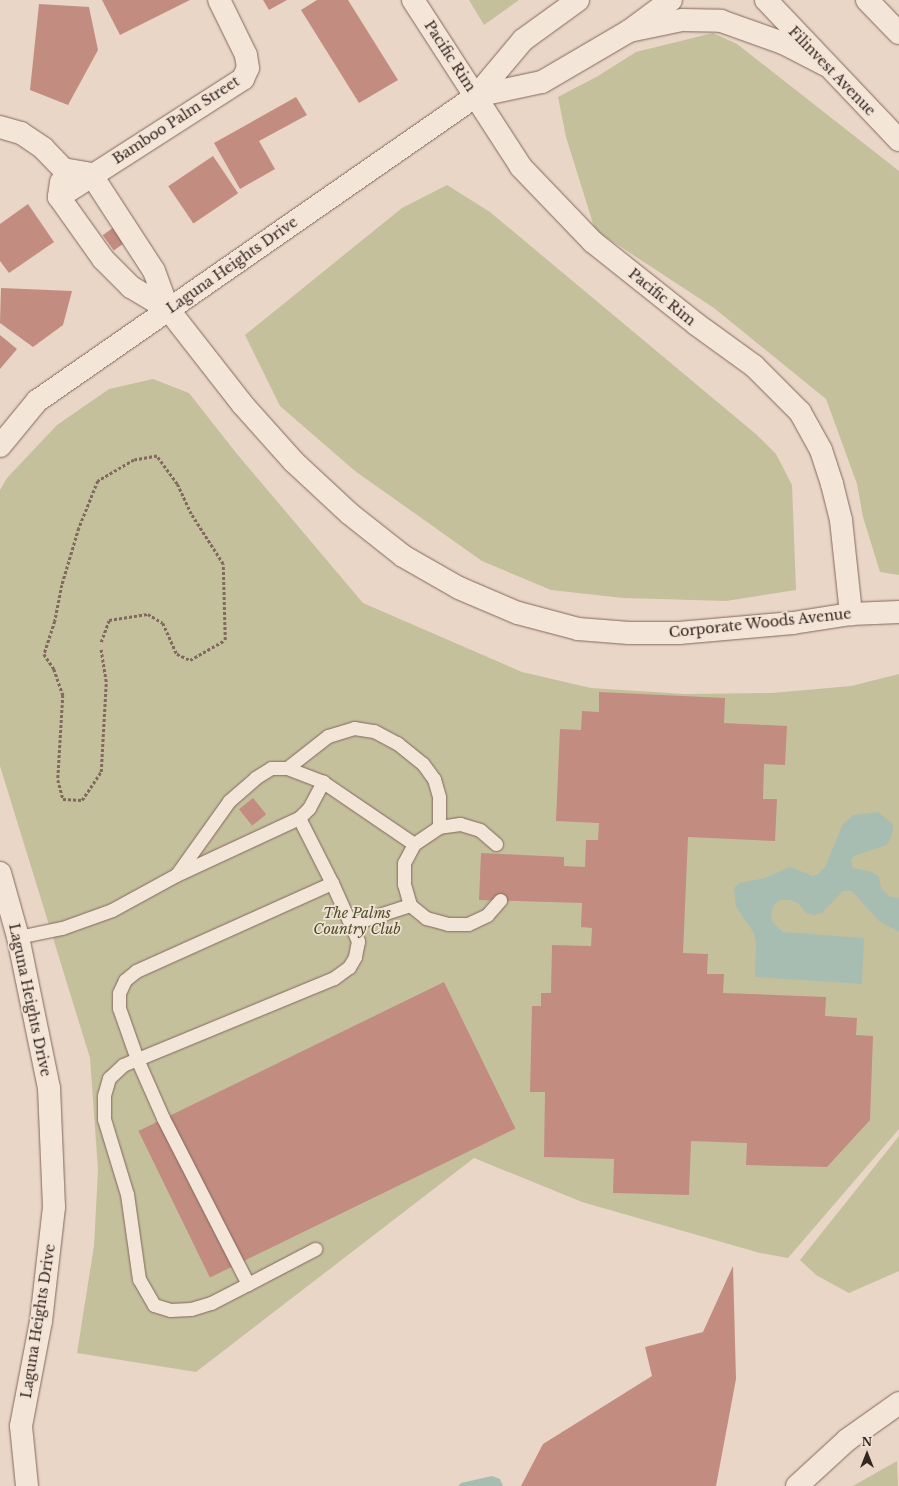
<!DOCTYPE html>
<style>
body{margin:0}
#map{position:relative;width:899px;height:1486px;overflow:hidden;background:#e9d6c6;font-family:"Libre Baskerville",serif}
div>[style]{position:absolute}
.green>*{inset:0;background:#c5c09c}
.water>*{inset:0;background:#a7bdb1}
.building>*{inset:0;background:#c28c81;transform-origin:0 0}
.path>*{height:2.5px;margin-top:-1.25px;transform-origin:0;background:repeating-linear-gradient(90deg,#82685e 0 3px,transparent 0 5px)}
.roads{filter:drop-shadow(0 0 1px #82685e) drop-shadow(0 0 1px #82685e)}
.service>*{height:13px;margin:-6.5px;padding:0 6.5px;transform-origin:6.5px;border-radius:6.5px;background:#f4e5d9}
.minor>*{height:22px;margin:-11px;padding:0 11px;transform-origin:11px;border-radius:11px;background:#f4e5d9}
.secondary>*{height:22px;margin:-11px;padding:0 11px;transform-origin:11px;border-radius:11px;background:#f4e5d9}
span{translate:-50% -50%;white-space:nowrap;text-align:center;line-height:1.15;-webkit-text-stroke:3.5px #f1e2d5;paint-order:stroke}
.street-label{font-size:14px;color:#342520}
.park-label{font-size:14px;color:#4d4e29;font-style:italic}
.north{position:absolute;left:847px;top:1434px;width:40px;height:40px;-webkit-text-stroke:3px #f1e2d5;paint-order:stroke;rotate:0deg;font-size:11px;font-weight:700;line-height:16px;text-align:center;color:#342520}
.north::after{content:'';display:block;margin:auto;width:14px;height:18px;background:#342520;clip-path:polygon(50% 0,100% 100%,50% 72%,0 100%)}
</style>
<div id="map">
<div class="green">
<i style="clip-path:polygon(469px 0,519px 0,484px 25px)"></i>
<i style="clip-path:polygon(713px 33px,737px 44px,899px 171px,899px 575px,880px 572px,863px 517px,857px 484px,826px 399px,714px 308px,595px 230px,566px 137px,558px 97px,598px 76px,636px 52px)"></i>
<i style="clip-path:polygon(447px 185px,490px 212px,757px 435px,776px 454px,792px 485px,796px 590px,726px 601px,623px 598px,551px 590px,482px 561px,355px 471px,280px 406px,245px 335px,402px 208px)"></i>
<i style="clip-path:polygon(153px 379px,189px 393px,237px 454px,363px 603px,522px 672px,591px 688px,685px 694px,772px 693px,851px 686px,899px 674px,899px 1129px,788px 1258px,760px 1253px,582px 1202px,474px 1158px,196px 1372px,77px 1353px,94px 1246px,98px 1170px,90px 1058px,0 766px,0 490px,7px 478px,57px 425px,109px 389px)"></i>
<i style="clip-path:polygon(899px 1136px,899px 1271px,849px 1293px,816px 1275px,800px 1260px)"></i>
<i style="clip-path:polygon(897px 1461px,898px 1486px,853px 1486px)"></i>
</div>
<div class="water">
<i style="clip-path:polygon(878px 812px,893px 824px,892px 835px,887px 845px,854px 856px,851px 861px,853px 868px,872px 872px,879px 877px,881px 888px,890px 897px,899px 898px,899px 932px,879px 921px,852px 891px,843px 891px,822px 913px,814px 915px,806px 913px,798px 903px,790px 900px,780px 900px,774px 905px,771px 913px,772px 921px,783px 932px,864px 938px,862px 984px,755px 977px,756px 944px,754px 933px,736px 907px,734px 888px,739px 883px,765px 878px,790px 867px,813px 876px,819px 873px,825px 867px,843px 824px,853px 815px)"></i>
<i style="clip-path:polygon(492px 1476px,500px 1479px,503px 1486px,458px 1486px,461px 1483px)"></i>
</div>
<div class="building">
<i style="clip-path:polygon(102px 0,190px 0,120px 35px)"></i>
<i style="clip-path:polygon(263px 0,287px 0,269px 10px)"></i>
<i style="clip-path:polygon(317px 0,348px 0,398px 80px,359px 103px,301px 10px)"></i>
<i style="clip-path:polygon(39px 4px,89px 7px,98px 50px,68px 105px,30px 90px)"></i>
<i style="clip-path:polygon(296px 97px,307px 115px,259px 141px,275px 169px,240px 189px,214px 143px)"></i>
<i style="left:213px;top:156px;width:45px;height:54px;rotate:56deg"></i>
<i style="clip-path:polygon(28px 204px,54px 242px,9px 273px,0 261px,0 224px)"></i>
<i style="left:114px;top:227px;width:19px;height:14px;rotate:54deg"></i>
<i style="clip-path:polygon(1px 288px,72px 291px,63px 325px,33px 347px,0 323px)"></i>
<i style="clip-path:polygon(0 335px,17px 349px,0 369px)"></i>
<i style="clip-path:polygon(599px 692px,725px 698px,724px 723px,787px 726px,785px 765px,764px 764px,763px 799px,777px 799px,775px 841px,688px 837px,683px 953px,708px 954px,707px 974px,724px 974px,723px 993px,826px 997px,825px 1016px,857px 1018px,856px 1035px,873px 1036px,870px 1120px,827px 1167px,746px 1165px,747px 1143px,691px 1141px,689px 1195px,613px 1193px,614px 1159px,544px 1157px,545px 1092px,530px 1092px,532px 1006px,541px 1006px,541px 993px,551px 993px,552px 945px,591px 946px,592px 928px,581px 927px,582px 903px,479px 900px,481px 853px,564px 857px,564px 866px,585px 867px,586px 840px,598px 840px,599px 823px,556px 821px,560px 729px,581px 730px,582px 711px,599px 712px)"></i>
<i style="left:253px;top:798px;width:21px;height:18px;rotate:51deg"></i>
<i style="left:444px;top:982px;width:163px;height:340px;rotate:64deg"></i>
<i style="clip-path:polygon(733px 1266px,736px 1379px,716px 1486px,521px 1486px,543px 1444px,652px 1376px,645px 1347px,703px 1332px)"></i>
</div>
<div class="path">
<i style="left:101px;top:642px;width:23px;rotate:-70deg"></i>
<i style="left:109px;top:620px;width:39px;rotate:-9deg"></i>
<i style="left:148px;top:614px;width:17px;rotate:31deg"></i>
<i style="left:163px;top:623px;width:34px;rotate:66deg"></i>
<i style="left:177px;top:654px;width:14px;rotate:25deg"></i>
<i style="left:190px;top:660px;width:40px;rotate:-29.7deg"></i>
<i style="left:225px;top:640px;width:76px;rotate:-91.5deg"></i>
<i style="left:223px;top:564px;width:59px;rotate:-122.6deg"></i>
<i style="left:191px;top:514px;width:33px;rotate:-115deg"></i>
<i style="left:177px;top:484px;width:34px;rotate:-126deg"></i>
<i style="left:157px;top:456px;width:23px;rotate:170deg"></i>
<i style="left:134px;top:460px;width:42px;rotate:149.7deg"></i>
<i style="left:98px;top:481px;width:51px;rotate:112deg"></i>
<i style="left:79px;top:528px;width:59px;rotate:106.6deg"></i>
<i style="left:62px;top:585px;width:37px;rotate:101deg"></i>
<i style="left:55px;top:621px;width:35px;rotate:108deg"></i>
<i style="left:44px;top:654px;width:18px;rotate:56deg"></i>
<i style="left:54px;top:669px;width:28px;rotate:71deg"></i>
<i style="left:63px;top:695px;width:85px;rotate:93.4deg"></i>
<i style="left:58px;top:780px;width:20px;rotate:75deg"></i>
<i style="left:63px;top:799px;width:19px;rotate:3deg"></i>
<i style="left:82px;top:800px;width:34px;rotate:-56deg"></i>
<i style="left:101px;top:772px;width:90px;rotate:-86.8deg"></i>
<i style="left:106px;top:682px;width:33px;rotate:-99deg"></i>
</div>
<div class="roads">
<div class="service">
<i style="left:287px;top:768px;width:52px;rotate:-38deg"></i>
<i style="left:328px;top:736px;width:27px;rotate:-17deg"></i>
<i style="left:354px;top:728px;width:20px;rotate:9deg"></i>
<i style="left:374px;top:731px;width:26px;rotate:28deg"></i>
<i style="left:397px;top:743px;width:33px;rotate:39deg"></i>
<i style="left:423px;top:764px;width:19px;rotate:54deg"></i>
<i style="left:434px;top:779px;width:19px;rotate:74deg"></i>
<i style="left:439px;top:797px;width:30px;rotate:90deg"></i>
<i style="left:299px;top:818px;width:73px;rotate:63.1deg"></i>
<i style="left:496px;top:844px;width:21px;rotate:-139deg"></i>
<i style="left:480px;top:830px;width:21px;rotate:-163deg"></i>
<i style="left:460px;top:824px;width:21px;rotate:172deg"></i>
<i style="left:439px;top:827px;width:30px;rotate:146deg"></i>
<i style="left:414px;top:844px;width:21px;rotate:118deg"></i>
<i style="left:404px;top:863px;width:21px;rotate:90deg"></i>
<i style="left:404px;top:884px;width:22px;rotate:74deg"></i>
<i style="left:410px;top:905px;width:21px;rotate:39deg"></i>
<i style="left:426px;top:918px;width:23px;rotate:15deg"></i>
<i style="left:448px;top:924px;width:20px"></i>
<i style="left:468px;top:924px;width:21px;rotate:-25deg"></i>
<i style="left:487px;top:915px;width:20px;rotate:-49deg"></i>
<i style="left:177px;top:874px;width:90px;rotate:-54.5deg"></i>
<i style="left:229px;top:801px;width:35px;rotate:-41deg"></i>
<i style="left:255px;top:778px;width:19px;rotate:-32deg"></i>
<i style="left:271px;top:768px;width:16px"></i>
<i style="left:287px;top:768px;width:39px;rotate:21deg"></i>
<i style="left:323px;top:782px;width:110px;rotate:34.3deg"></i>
<i style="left:332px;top:883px;width:64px;rotate:65.9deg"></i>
<i style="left:358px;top:941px;width:16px;rotate:101deg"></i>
<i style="left:355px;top:957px;width:12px;rotate:121deg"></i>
<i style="left:349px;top:967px;width:19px;rotate:144deg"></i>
<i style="left:334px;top:978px;width:213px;rotate:157.6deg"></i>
<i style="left:137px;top:1059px;width:54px;rotate:-109.4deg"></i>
<i style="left:119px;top:1008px;width:15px;rotate:-90deg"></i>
<i style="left:119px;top:993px;width:14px;rotate:-65deg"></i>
<i style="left:125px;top:980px;width:14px;rotate:-39deg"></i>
<i style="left:136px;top:971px;width:215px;rotate:-24.2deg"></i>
<i style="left:351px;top:924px;width:62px;rotate:-17.9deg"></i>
<i style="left:18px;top:937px;width:45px;rotate:-11.6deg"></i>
<i style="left:62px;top:928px;width:53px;rotate:-19.8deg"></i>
<i style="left:112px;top:910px;width:73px;rotate:-28.7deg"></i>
<i style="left:176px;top:875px;width:136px;rotate:-24.9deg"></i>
<i style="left:299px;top:818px;width:14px;rotate:-45deg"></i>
<i style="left:309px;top:808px;width:30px;rotate:-62deg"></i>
<i style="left:248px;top:1284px;width:186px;rotate:-117.1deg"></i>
<i style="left:163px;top:1118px;width:64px;rotate:-113.8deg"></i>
<i style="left:137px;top:1059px;width:15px;rotate:157deg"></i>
<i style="left:123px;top:1065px;width:19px;rotate:137deg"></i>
<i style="left:109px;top:1078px;width:19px;rotate:106deg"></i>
<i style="left:104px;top:1096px;width:23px;rotate:90deg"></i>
<i style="left:104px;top:1119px;width:78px;rotate:73deg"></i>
<i style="left:127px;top:1194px;width:86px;rotate:82deg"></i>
<i style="left:139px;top:1279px;width:30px;rotate:60deg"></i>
<i style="left:154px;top:1305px;width:17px;rotate:17deg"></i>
<i style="left:170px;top:1310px;width:21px;rotate:-3deg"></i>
<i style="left:191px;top:1309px;width:21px;rotate:-17deg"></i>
<i style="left:211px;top:1303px;width:42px;rotate:-27.2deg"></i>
<i style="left:248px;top:1284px;width:76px;rotate:-27.6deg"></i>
</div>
<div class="minor">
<i style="left:413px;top:0;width:199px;rotate:57.1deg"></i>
<i style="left:521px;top:167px;width:104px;rotate:46.2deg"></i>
<i style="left:593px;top:242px;width:132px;rotate:38.5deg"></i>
<i style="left:696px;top:324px;width:72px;rotate:35.9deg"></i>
<i style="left:754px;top:366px;width:65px;rotate:45deg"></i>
<i style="left:800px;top:412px;width:43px;rotate:61.1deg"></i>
<i style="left:821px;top:450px;width:36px;rotate:72deg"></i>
<i style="left:832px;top:484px;width:37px;rotate:76deg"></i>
<i style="left:841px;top:520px;width:95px;rotate:83.9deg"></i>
<i style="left:476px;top:96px;width:67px;rotate:-12deg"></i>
<i style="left:542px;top:82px;width:101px;rotate:-30.4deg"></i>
<i style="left:629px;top:31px;width:52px;rotate:-36.4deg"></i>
<i style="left:0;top:127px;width:22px;rotate:16deg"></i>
<i style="left:21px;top:133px;width:27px;rotate:34deg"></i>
<i style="left:43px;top:148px;width:29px;rotate:46deg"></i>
<i style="left:63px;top:169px;width:28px;rotate:10deg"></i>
<i style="left:91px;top:174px;width:116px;rotate:57deg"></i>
<i style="left:154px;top:271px;width:40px;rotate:69.8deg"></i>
<i style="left:168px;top:309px;width:122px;rotate:52deg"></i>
<i style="left:243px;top:405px;width:76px;rotate:48.2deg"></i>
<i style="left:294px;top:462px;width:76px;rotate:42.9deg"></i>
<i style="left:350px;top:514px;width:68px;rotate:38.4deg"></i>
<i style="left:403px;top:556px;width:64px;rotate:29.7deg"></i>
<i style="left:459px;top:588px;width:64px;rotate:23deg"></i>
<i style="left:518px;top:613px;width:62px;rotate:14.9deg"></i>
<i style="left:578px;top:629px;width:51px;rotate:4.5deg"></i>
<i style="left:629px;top:633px;width:50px"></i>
<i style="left:679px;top:633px;width:114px;rotate:-5deg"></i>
<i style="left:793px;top:623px;width:59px;rotate:-8.8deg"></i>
<i style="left:851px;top:614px;width:48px;rotate:-2.4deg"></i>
<i style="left:61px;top:182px;width:15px;rotate:98deg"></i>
<i style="left:59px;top:197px;width:76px;rotate:54.6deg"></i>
<i style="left:103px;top:259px;width:40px;rotate:45deg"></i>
<i style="left:131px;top:287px;width:43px;rotate:30.7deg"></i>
<i style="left:59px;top:197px;width:219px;rotate:-32.7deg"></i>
<i style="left:243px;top:79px;width:12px;rotate:-66deg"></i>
<i style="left:248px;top:68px;width:13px;rotate:-99deg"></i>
<i style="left:246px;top:55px;width:61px;rotate:-116.1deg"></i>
<i style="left:0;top:446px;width:58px;rotate:-50.6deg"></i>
<i style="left:37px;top:401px;width:535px;rotate:-34.79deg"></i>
<i style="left:476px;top:96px;width:73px;rotate:-50deg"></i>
<i style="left:523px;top:40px;width:68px;rotate:-36deg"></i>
<i style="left:0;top:873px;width:66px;rotate:74.3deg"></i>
<i style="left:18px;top:937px;width:154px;rotate:78.4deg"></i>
<i style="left:49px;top:1088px;width:119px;rotate:87.6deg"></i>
<i style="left:54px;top:1207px;width:115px;rotate:96.5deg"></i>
<i style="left:41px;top:1321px;width:107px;rotate:100.8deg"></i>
<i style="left:21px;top:1426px;width:60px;rotate:84.3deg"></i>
<i style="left:797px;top:1486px;width:68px;rotate:-42.6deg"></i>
<i style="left:847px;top:1440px;width:64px;rotate:-35.4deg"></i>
</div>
<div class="secondary">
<i style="left:766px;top:0;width:193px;rotate:46.5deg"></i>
<i style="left:867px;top:0;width:46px;rotate:45.9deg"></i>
<i style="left:629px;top:31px;width:54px;rotate:-11.7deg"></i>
<i style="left:682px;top:20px;width:39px;rotate:1deg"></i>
<i style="left:721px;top:21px;width:66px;rotate:19.5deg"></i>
<i style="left:783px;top:43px;width:48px;rotate:27.1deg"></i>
</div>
</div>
<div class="street-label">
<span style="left:450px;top:56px;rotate:57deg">Pacific Rim</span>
<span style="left:832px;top:71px;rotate:46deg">Filinvest Avenue</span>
<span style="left:176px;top:120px;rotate:-33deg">Bamboo Palm Street</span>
<span style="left:232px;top:265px;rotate:-35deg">Laguna Heights Drive</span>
<span style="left:662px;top:297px;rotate:39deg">Pacific Rim</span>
<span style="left:760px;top:623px;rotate:-6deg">Corporate Woods Avenue</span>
<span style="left:30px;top:1000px;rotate:78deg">Laguna Heights Drive</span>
<span style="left:38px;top:1321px;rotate:-81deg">Laguna Heights Drive</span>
</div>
<div class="park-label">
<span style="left:357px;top:921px">The Palms<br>Country Club</span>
</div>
<div class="north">N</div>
</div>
